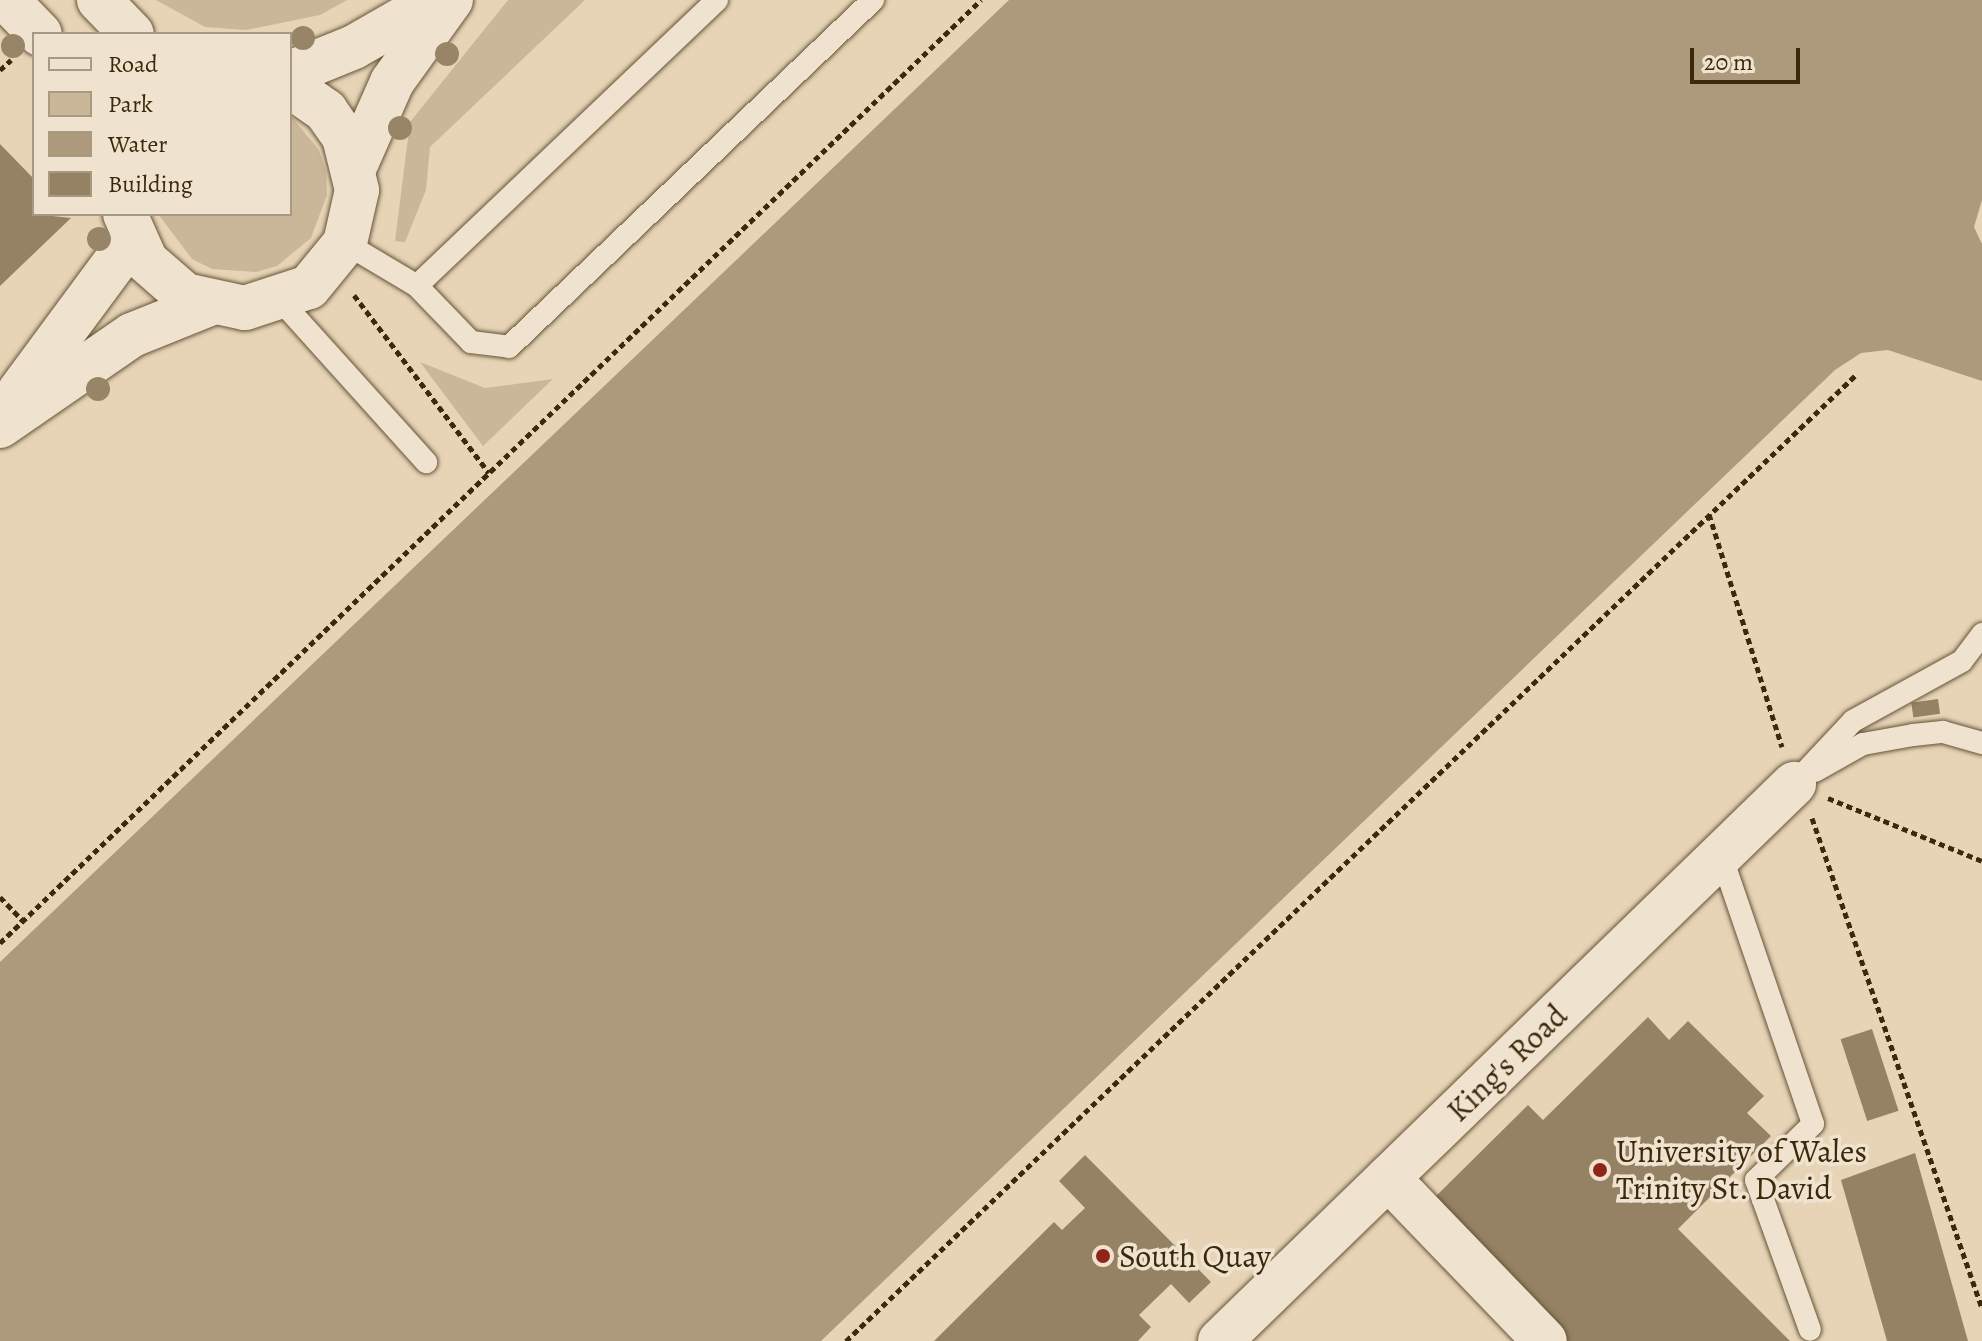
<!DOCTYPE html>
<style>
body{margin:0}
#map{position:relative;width:1982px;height:1341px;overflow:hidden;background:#e7d4b7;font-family:Alegreya,serif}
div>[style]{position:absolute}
.green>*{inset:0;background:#cab79a}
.water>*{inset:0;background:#ad9a7d}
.building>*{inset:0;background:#958265;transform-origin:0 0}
.path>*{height:5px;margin-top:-2.5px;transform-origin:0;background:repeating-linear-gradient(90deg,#3c290c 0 6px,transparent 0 10px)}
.roads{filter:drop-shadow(0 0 2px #675437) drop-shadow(0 0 2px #675437)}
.lane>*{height:22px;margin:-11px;padding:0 11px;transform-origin:11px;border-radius:11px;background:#efe3d0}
.street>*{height:44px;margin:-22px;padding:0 22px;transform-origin:22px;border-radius:22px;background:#efe3d0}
.secondary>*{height:44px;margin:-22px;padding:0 22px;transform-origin:22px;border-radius:22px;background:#efe3d0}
.trees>*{width:24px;height:24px;margin:-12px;border-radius:50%;background:#988568}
.dots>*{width:22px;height:22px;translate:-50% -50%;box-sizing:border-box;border:4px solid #efe3d0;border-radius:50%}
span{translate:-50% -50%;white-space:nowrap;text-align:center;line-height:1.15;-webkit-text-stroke:7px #efe3d0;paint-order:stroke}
.street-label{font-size:32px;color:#3c290c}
.poi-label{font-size:32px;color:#3c290c}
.left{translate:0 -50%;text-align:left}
.legend{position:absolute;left:32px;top:32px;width:260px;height:184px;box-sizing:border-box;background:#efe3d0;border:2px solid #a79982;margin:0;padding:10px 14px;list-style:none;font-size:24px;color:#3c290c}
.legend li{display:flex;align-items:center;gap:16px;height:40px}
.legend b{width:40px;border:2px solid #a79982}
.scale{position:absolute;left:1690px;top:48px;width:110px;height:36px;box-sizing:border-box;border:4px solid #3c290c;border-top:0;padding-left:10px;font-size:24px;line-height:28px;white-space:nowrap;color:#3c290c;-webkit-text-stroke:6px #efe3d0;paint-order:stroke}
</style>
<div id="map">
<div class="green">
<i style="clip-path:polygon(156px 0,347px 0,320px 15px,246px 30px,205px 27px)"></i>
<i style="clip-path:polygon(508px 0,585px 0,430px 147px,426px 190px,405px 242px,395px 241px,410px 122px)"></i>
<i style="clip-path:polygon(290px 115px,319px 150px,326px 172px,327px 195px,311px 238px,277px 266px,256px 272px,212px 269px,192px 259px,158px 214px,290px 214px)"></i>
<i style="clip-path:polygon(420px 362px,485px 388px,553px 379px,483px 446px)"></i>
</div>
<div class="water">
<i style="clip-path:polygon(1009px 0,1982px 0,1982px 200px,1974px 227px,1982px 244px,1982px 381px,1888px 350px,1861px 353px,1835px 370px,821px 1341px,0 1341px,0 962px)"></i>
</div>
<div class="building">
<i style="clip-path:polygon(0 144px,34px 179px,34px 214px,71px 218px,0 286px)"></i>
<i style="left:1938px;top:699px;width:15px;height:27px;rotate:82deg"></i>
<i style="clip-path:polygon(1648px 1017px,1669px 1040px,1688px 1021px,1764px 1096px,1747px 1113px,1771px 1136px,1678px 1229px,1790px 1341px,1565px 1341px,1429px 1203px,1528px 1105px,1543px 1120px)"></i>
<i style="left:1872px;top:1029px;width:86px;height:33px;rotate:72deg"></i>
<i style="clip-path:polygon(1915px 1153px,1968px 1341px,1887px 1341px,1841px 1180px)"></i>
<i style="clip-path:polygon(1085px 1155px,1211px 1282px,1189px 1303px,1171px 1284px,1139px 1315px,1151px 1327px,1138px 1341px,934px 1341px,1054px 1222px,1062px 1230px,1085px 1208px,1059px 1181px)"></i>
</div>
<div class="path">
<i style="left:0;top:70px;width:15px;rotate:-42deg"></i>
<i style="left:354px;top:295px;width:223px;rotate:52.8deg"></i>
<i style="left:1709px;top:514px;width:244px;rotate:72.6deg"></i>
<i style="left:1828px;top:798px;width:166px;rotate:22.2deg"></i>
<i style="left:1812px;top:818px;width:519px;rotate:70.87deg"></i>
<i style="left:0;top:897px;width:33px;rotate:46deg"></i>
<i style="left:0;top:943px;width:1361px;rotate:-43.87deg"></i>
<i style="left:846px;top:1341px;width:1399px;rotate:-43.73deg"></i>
</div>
<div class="roads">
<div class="lane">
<i style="left:717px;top:0;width:414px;rotate:136.4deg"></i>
<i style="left:417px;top:286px;width:78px;rotate:46deg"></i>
<i style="left:471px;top:342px;width:38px;rotate:7deg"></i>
<i style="left:509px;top:347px;width:503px;rotate:-43.63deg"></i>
<i style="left:345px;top:243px;width:84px;rotate:30.8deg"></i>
<i style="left:281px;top:301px;width:217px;rotate:48deg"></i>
<i style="left:1815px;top:771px;width:55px;rotate:-29.4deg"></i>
<i style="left:1863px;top:744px;width:51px;rotate:-10.2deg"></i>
<i style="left:1913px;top:735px;width:30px;rotate:-6deg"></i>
<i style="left:1943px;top:732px;width:41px;rotate:15.8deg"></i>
<i style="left:1794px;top:784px;width:86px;rotate:-46.9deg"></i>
<i style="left:1853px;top:721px;width:124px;rotate:-28.8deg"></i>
<i style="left:1962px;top:661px;width:34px;rotate:-53deg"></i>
<i style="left:1721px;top:855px;width:284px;rotate:71.1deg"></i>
<i style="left:1813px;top:1124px;width:80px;rotate:135.5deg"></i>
<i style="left:1756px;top:1180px;width:159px;rotate:70.2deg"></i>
</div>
<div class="street">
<i style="left:290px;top:73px;width:69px;rotate:-22.1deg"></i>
<i style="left:354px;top:47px;width:95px;rotate:-29.8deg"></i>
<i style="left:355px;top:166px;width:92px;rotate:-66.2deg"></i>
<i style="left:392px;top:82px;width:101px;rotate:-54.3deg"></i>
<i style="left:1388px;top:1178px;width:226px;rotate:46.1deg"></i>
<i style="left:1220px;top:1341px;width:800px;rotate:-44.14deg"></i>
</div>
<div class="secondary">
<i style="left:7px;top:0;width:47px;rotate:45.9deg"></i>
<i style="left:99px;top:0;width:47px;rotate:45.9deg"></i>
<i style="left:125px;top:214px;width:51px;rotate:65.9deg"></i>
<i style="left:146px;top:261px;width:52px;rotate:41.1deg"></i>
<i style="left:185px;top:295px;width:61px;rotate:12.2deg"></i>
<i style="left:245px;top:308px;width:67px;rotate:-18.2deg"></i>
<i style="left:309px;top:287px;width:57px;rotate:-50.7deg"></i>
<i style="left:345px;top:243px;width:54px;rotate:-77.2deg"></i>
<i style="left:357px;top:190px;width:55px;rotate:-103.8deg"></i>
<i style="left:344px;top:137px;width:32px;rotate:-125deg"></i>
<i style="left:326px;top:111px;width:44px;rotate:-145.2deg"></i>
<i style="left:19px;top:392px;width:192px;rotate:-53.5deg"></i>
<i style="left:0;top:426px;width:160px;rotate:-34.6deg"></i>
<i style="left:132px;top:335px;width:83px;rotate:-21.9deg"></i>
</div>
</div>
<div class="trees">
<i style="left:303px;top:38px"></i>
<i style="left:13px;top:46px"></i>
<i style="left:447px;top:54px"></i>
<i style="left:400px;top:128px"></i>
<i style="left:99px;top:239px"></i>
<i style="left:98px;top:389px"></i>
</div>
<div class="dots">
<i style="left:1600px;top:1170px;background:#8f2418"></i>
<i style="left:1103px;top:1256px;background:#8f2418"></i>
</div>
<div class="street-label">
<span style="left:1507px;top:1063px;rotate:-44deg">King's Road</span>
</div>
<div class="poi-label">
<span class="left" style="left:1616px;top:1170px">University of Wales<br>Trinity St. David</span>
<span class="left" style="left:1119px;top:1256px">South Quay</span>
</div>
<ul class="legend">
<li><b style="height:10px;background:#efe3d0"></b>Road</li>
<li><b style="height:22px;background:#cab79a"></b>Park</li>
<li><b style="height:22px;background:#ad9a7d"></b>Water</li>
<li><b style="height:22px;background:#958265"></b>Building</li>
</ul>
<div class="scale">20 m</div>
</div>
